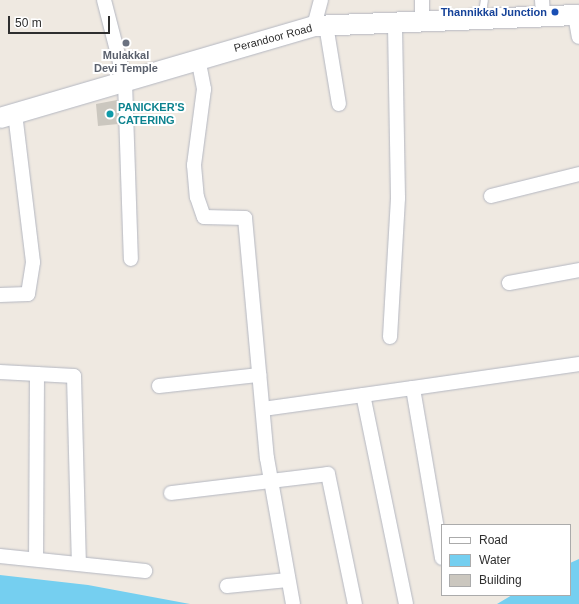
<!DOCTYPE html>
<style>
body{margin:0}
#map{position:relative;width:579px;height:604px;overflow:hidden;background:#efe9e1;font-family:Arial,sans-serif}
div>[style]{position:absolute}
.water>*{inset:0;background:#75cff0}
.building>*{inset:0;background:#cbc7bf}
.roads{filter:drop-shadow(0 0 1px #b4b7c1) drop-shadow(0 0 1px #b4b7c1)}
.lane>*{height:7px;margin:-3.5px;padding:0 3.5px;transform-origin:3.5px;border-radius:3.5px;background:#fff}
.street>*{height:14px;margin:-7px;padding:0 7px;transform-origin:7px;border-radius:7px;background:#fff}
.secondary>*{height:20px;margin:-10px;padding:0 10px;transform-origin:10px;border-radius:10px;background:#fff}
.dots>*{width:11px;height:11px;translate:-50% -50%;box-sizing:border-box;border:2px solid #fff;border-radius:50%}
span{translate:-50% -50%;white-space:nowrap;text-align:center;line-height:1.15;-webkit-text-stroke:4px #fff;paint-order:stroke}
.transit-label{font-size:11px;color:#164399;font-weight:700}
.right{translate:-100% -50%;text-align:right}
.street-label{font-size:11px;color:#2e2e2e}
.worship-label{font-size:11px;color:#5b616d;font-weight:700}
.culture-label{font-size:11px;color:#0d838f;font-weight:700}
.left{translate:0 -50%;text-align:left}
.legend{position:absolute;left:441px;top:524px;width:130px;height:72px;box-sizing:border-box;background:#fff;border:1px solid #ababab;margin:0;padding:5px 7px;list-style:none;font-size:12px;color:#2e2e2e}
.legend li{display:flex;align-items:center;gap:8px;height:20px}
.legend b{width:20px;border:1px solid #ababab}
.scale{position:absolute;left:8px;top:16px;width:102px;height:18px;box-sizing:border-box;border:2px solid #2e2e2e;border-top:0;padding-left:5px;font-size:12px;line-height:14px;white-space:nowrap;color:#2e2e2e;-webkit-text-stroke:3px #fff;paint-order:stroke}
</style>
<div id="map">
<div class="water">
<i style="clip-path:polygon(579px 559px,579px 604px,497px 604px,512px 595px,570px 595px,570px 563px)"></i>
<i style="clip-path:polygon(0 575px,88px 585px,190px 604px,0 604px)"></i>
</div>
<div class="building">
<i style="clip-path:polygon(117px 100px,118px 124px,98px 126px,96px 104px)"></i>
</div>
<div class="roads">
<div class="lane">
<i style="left:481px;top:18px;width:18px;rotate:-81deg"></i>
</div>
<div class="street">
<i style="left:104px;top:0;width:85px;rotate:75.6deg"></i>
<i style="left:125px;top:82px;width:177px;rotate:88.1deg"></i>
<i style="left:542px;top:0;width:15px;rotate:86deg"></i>
<i style="left:575px;top:15px;width:22px;rotate:80deg"></i>
<i style="left:422px;top:22px;width:22px;rotate:-90deg"></i>
<i style="left:326px;top:25px;width:80px;rotate:80.7deg"></i>
<i style="left:314px;top:26px;width:27px;rotate:-75deg"></i>
<i style="left:198px;top:58px;width:32px;rotate:79deg"></i>
<i style="left:204px;top:89px;width:77px;rotate:97.5deg"></i>
<i style="left:194px;top:165px;width:32px;rotate:85deg"></i>
<i style="left:197px;top:197px;width:21px;rotate:71deg"></i>
<i style="left:204px;top:217px;width:41px;rotate:1.4deg"></i>
<i style="left:245px;top:218px;width:241px;rotate:84.8deg"></i>
<i style="left:267px;top:458px;width:148px;rotate:79.9deg"></i>
<i style="left:491px;top:196px;width:91px;rotate:-14deg"></i>
<i style="left:509px;top:283px;width:71px;rotate:-10.5deg"></i>
<i style="left:0;top:295px;width:28px;rotate:-2deg"></i>
<i style="left:28px;top:294px;width:32px;rotate:-81deg"></i>
<i style="left:33px;top:262px;width:150px;rotate:-96.9deg"></i>
<i style="left:390px;top:337px;width:139px;rotate:-86.7deg"></i>
<i style="left:398px;top:198px;width:174px;rotate:-91deg"></i>
<i style="left:0;top:372px;width:37px;rotate:3deg"></i>
<i style="left:37px;top:374px;width:185px;rotate:90.3deg"></i>
<i style="left:37px;top:374px;width:37px;rotate:3deg"></i>
<i style="left:74px;top:376px;width:186px;rotate:88.5deg"></i>
<i style="left:159px;top:386px;width:101px;rotate:-6.3deg"></i>
<i style="left:263px;top:409px;width:101px;rotate:-8deg"></i>
<i style="left:171px;top:493px;width:158px;rotate:-6.9deg"></i>
<i style="left:328px;top:474px;width:133px;rotate:78.3deg"></i>
<i style="left:0;top:556px;width:146px;rotate:5.9deg"></i>
<i style="left:442px;top:558px;width:172px;rotate:-99.7deg"></i>
<i style="left:413px;top:388px;width:168px;rotate:-8.2deg"></i>
<i style="left:227px;top:586px;width:61px;rotate:-5.6deg"></i>
<i style="left:406px;top:604px;width:213px;rotate:-101.6deg"></i>
<i style="left:363px;top:395px;width:50px;rotate:-8deg"></i>
</div>
<div class="secondary">
<i style="left:0;top:118px;width:327px;rotate:-16.3deg"></i>
<i style="left:314px;top:26px;width:265px;rotate:-2.4deg"></i>
</div>
</div>
<div class="dots">
<i style="left:555px;top:12px;background:#1a4fb4"></i>
<i style="left:126px;top:43px;background:#6b7280"></i>
<i style="left:110px;top:114px;background:#0f9aa8"></i>
</div>
<div class="transit-label">
<span class="right" style="left:547px;top:12px">Thannikkal Junction</span>
</div>
<div class="street-label">
<span style="left:273px;top:38px;rotate:-15deg">Perandoor Road</span>
</div>
<div class="worship-label">
<span style="left:126px;top:62px">Mulakkal<br>Devi Temple</span>
</div>
<div class="culture-label">
<span class="left" style="left:118px;top:114px">PANICKER'S<br>CATERING</span>
</div>
<ul class="legend">
<li><b style="height:5px;background:#fff"></b>Road</li>
<li><b style="height:11px;background:#75cff0"></b>Water</li>
<li><b style="height:11px;background:#cbc7bf"></b>Building</li>
</ul>
<div class="scale">50 m</div>
</div>
